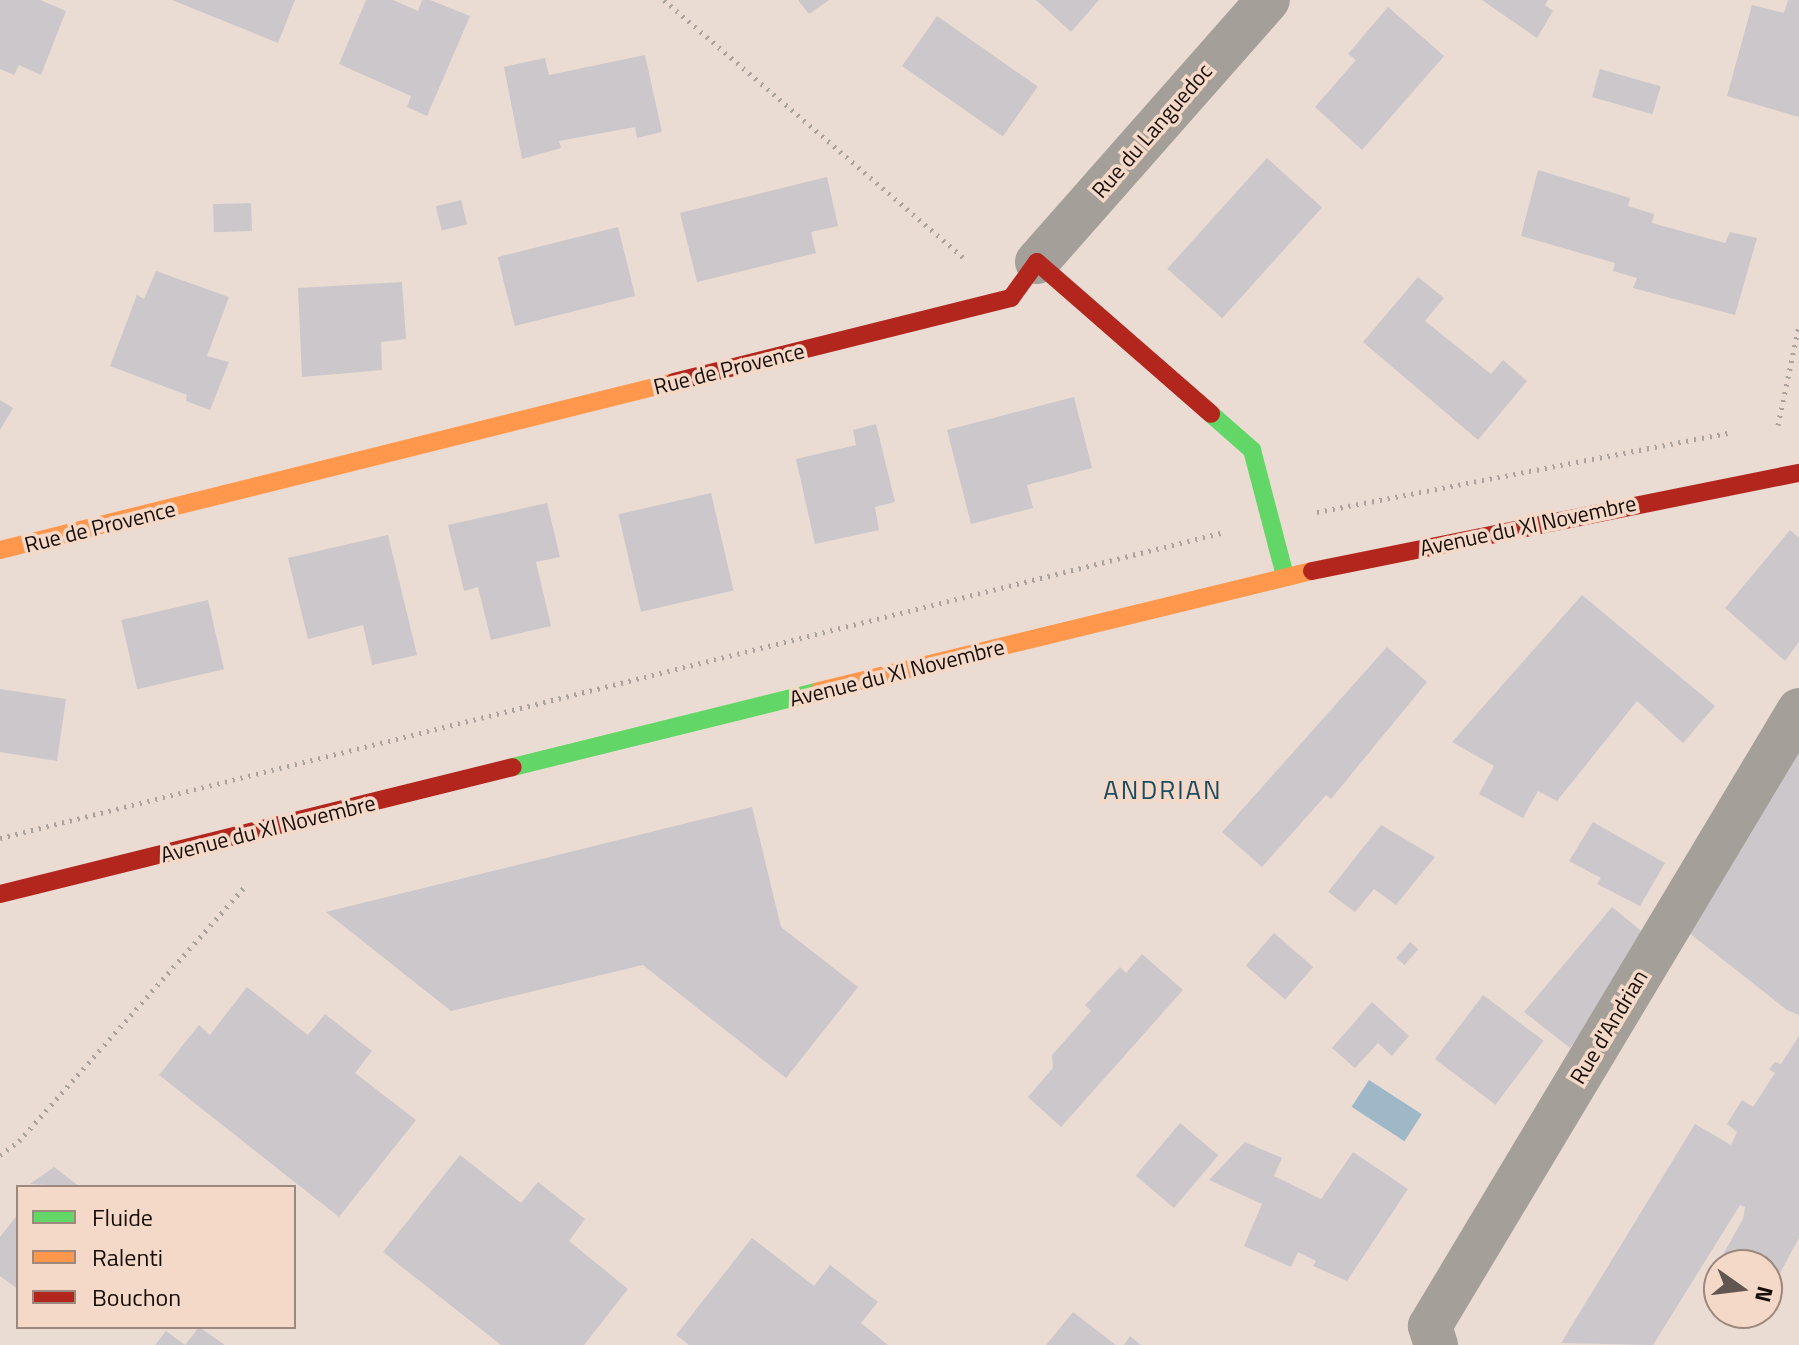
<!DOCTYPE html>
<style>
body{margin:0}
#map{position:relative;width:1799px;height:1345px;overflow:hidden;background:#eadcd3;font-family:"Titillium Web",sans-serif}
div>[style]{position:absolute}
.water>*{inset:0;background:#9eb8c8;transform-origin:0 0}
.building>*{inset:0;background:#ccc7cb;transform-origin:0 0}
.path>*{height:5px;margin-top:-2.5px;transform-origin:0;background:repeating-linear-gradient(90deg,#a9a29d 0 2px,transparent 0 8px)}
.street>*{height:44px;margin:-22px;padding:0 22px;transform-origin:22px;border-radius:22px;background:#a49f98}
.fast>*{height:18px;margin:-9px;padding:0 9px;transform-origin:9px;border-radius:9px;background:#63d668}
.slow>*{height:18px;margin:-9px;padding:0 9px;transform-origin:9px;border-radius:9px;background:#ff974d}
.jam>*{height:18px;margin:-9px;padding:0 9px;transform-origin:9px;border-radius:9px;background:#b3261e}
span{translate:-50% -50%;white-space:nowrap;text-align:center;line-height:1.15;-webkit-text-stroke:7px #f4d9c9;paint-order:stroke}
.street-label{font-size:22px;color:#170e09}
.quarter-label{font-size:26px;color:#1c4c5f;letter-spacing:2px}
.legend{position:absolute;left:16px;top:1185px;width:280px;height:144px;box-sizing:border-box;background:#f4d9c9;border:2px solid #9c887c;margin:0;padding:10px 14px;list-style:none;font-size:24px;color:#170e09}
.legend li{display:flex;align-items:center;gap:16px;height:40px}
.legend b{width:40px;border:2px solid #9c887c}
.north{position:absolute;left:1703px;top:1249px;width:80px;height:80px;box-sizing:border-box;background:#f4d9c9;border:2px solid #9c887c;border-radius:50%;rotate:104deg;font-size:22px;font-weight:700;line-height:32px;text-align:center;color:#170e09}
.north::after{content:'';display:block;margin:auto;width:28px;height:36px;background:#615650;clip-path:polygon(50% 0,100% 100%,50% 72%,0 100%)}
</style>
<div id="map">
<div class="water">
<i style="left:1369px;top:1080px;width:63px;height:32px;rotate:33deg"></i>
</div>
<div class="building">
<i style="clip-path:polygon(0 0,40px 0,66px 11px,41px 75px,19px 65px,14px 75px,0 69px)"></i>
<i style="clip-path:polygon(172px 0,295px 0,278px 43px)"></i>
<i style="clip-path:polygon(366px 0,393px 0,418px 11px,422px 0,430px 0,470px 16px,427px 116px,407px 107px,411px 96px,339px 64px)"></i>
<i style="clip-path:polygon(798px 0,829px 0,809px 14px)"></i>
<i style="clip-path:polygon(1036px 0,1099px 0,1071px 32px)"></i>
<i style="clip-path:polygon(1482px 0,1548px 0,1545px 5px,1553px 11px,1537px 38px)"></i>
<i style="clip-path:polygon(1788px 0,1799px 0,1799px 117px,1727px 96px,1752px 5px,1784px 13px)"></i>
<i style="clip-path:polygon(1388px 7px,1444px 56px,1362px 150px,1315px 107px,1356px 60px,1348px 54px)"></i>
<i style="left:937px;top:16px;width:123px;height:61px;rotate:35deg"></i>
<i style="clip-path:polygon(645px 55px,662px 132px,637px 138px,635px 127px,559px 141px,561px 148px,522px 159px,504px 67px,545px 58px,549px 75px)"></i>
<i style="left:1600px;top:69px;width:63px;height:29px;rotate:16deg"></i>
<i style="left:1267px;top:158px;width:74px;height:149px;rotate:42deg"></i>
<i style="clip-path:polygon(1538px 170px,1630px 198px,1628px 206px,1654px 214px,1652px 223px,1725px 243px,1730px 232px,1757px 238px,1735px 315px,1633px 288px,1637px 278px,1613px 271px,1615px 263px,1521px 236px)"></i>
<i style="clip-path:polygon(827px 177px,838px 226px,811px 232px,816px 253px,697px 282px,680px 213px)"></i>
<i style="left:461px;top:200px;width:25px;height:26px;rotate:76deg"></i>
<i style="left:251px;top:203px;width:28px;height:38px;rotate:88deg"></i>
<i style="left:618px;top:227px;width:71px;height:124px;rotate:76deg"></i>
<i style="clip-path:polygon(156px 271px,229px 297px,207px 356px,229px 362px,210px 410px,186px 401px,187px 395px,110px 366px,137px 295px,144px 299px)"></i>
<i style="clip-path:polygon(1418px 277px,1444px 298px,1425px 321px,1491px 374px,1503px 360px,1527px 381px,1478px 440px,1363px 342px)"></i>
<i style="clip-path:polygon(402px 282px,406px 339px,381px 342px,382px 370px,302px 377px,298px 288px)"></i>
<i style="clip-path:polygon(1074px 397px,1092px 468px,1027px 485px,1033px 508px,971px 524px,947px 430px)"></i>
<i style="clip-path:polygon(0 400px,13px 408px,0 430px)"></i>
<i style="clip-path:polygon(876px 424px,895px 502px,875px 507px,879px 530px,815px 544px,796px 459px,856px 445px,853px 430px)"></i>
<i style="left:711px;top:493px;width:100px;height:95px;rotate:77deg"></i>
<i style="clip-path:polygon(547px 503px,560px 557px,536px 562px,551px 626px,491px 640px,478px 587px,464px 591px,448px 525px)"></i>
<i style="clip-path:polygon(1790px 530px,1799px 538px,1799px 642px,1785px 661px,1725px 608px)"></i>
<i style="clip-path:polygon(388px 535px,417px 655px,372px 665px,363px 625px,308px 639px,288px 558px)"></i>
<i style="clip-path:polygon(1582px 595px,1715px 706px,1683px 743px,1637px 701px,1557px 801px,1538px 791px,1523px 818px,1479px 794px,1494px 766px,1452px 742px)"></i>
<i style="left:208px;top:600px;width:71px;height:89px;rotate:77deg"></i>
<i style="clip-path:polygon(1387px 647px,1427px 682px,1331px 799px,1326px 795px,1262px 867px,1222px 832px)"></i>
<i style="clip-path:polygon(0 689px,66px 699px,57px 761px,0 752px)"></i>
<i style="clip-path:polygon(1799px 751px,1799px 1015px,1787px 1010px,1684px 929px)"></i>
<i style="clip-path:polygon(752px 807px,781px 927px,858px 987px,786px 1078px,643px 965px,451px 1011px,326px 912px)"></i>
<i style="clip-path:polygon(1593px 822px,1665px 863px,1640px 906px,1597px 884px,1601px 878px,1569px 861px)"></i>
<i style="clip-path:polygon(1381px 825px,1435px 857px,1396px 905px,1374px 889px,1355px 912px,1328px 892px)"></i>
<i style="clip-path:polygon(1612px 907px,1650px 938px,1570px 1048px,1524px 1012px)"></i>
<i style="left:1274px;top:933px;width:52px;height:43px;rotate:41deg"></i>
<i style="left:1410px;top:942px;width:11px;height:21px;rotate:41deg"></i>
<i style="clip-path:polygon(1142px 954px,1183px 990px,1061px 1127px,1028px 1097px,1053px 1068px,1052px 1055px,1091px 1011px,1085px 1005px,1120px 967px,1126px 973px)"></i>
<i style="clip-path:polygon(247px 987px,308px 1035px,325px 1014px,372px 1051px,355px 1073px,416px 1120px,339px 1217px,159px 1075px,199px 1025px,210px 1035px)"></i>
<i style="left:1483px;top:995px;width:76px;height:80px;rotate:37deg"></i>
<i style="clip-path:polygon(1372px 1002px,1409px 1036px,1392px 1056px,1378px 1043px,1355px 1068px,1332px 1048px)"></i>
<i style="clip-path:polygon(1799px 1036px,1799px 1238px,1767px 1297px,1767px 1265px,1715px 1269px,1743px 1219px,1745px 1207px,1740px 1205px,1653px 1345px,1561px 1343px,1695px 1124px,1731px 1145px,1737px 1132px,1727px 1124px,1742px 1100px,1753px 1107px,1775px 1073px,1769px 1069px,1775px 1062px,1781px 1064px)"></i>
<i style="left:1180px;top:1123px;width:50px;height:69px;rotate:40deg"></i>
<i style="clip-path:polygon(1245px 1142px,1282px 1158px,1274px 1176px,1321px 1199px,1353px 1152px,1408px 1189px,1347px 1281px,1313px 1266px,1316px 1261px,1298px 1252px,1291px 1267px,1244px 1246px,1262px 1204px,1209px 1180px)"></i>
<i style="clip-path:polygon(460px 1155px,521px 1203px,538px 1182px,585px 1219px,569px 1241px,628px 1289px,584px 1345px,501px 1345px,383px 1252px)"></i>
<i style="clip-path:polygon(54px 1167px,80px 1187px,30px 1184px)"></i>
<i style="clip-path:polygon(18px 1214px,18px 1289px,0 1276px,0 1237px)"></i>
<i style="clip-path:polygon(752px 1238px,814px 1286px,830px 1265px,878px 1302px,861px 1323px,888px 1345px,689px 1345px,676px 1335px)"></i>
<i style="clip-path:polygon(1073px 1312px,1116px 1345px,1046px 1345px)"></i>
<i style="clip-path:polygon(199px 1327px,225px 1345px,155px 1345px,166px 1331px,185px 1345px)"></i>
<i style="clip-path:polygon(1130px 1336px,1141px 1345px,1124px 1345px)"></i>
</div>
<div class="path">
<i style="left:664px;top:0;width:396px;rotate:40.7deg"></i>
<i style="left:1778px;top:425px;width:102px;rotate:-78.1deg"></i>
<i style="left:1317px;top:512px;width:418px;rotate:-10.9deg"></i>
<i style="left:0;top:838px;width:1259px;rotate:-14.03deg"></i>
<i style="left:0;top:1155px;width:24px;rotate:-36deg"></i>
<i style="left:19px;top:1141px;width:342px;rotate:-48.4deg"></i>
</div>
<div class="street">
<i style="left:1037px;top:262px;width:349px;rotate:-48.6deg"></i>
<i style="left:1436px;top:1345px;width:20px;rotate:-108deg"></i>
<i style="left:1430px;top:1326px;width:718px;rotate:-59.08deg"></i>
</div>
<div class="fast">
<i style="left:1211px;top:414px;width:55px;rotate:41.3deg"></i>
<i style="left:1252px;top:450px;width:130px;rotate:75.3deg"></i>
<i style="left:513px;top:767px;width:315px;rotate:-13.9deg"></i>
</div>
<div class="slow">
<i style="left:0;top:550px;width:695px;rotate:-14deg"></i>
<i style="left:819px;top:691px;width:507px;rotate:-13.68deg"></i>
</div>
<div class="jam">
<i style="left:674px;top:382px;width:347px;rotate:-14deg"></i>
<i style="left:1011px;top:298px;width:44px;rotate:-54.2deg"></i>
<i style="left:1037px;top:262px;width:231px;rotate:41.1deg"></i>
<i style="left:1312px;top:571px;width:497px;rotate:-11.4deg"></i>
<i style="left:0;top:894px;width:528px;rotate:-13.9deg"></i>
</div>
<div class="street-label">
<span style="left:1152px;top:131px;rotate:-49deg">Rue du Languedoc</span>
<span style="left:729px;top:369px;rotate:-14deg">Rue de Provence</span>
<span style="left:1528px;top:526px;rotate:-12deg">Avenue du XI Novembre</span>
<span style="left:100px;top:527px;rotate:-14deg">Rue de Provence</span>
<span style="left:897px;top:673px;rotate:-14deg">Avenue du XI Novembre</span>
<span style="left:268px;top:829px;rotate:-14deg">Avenue du XI Novembre</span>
<span style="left:1609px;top:1027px;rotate:-59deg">Rue d'Andrian</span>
</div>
<div class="quarter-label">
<span style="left:1163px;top:790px">ANDRIAN</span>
</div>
<ul class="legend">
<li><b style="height:10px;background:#63d668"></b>Fluide</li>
<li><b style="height:10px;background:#ff974d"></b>Ralenti</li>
<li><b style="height:10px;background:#b3261e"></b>Bouchon</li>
</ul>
<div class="north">N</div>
</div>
